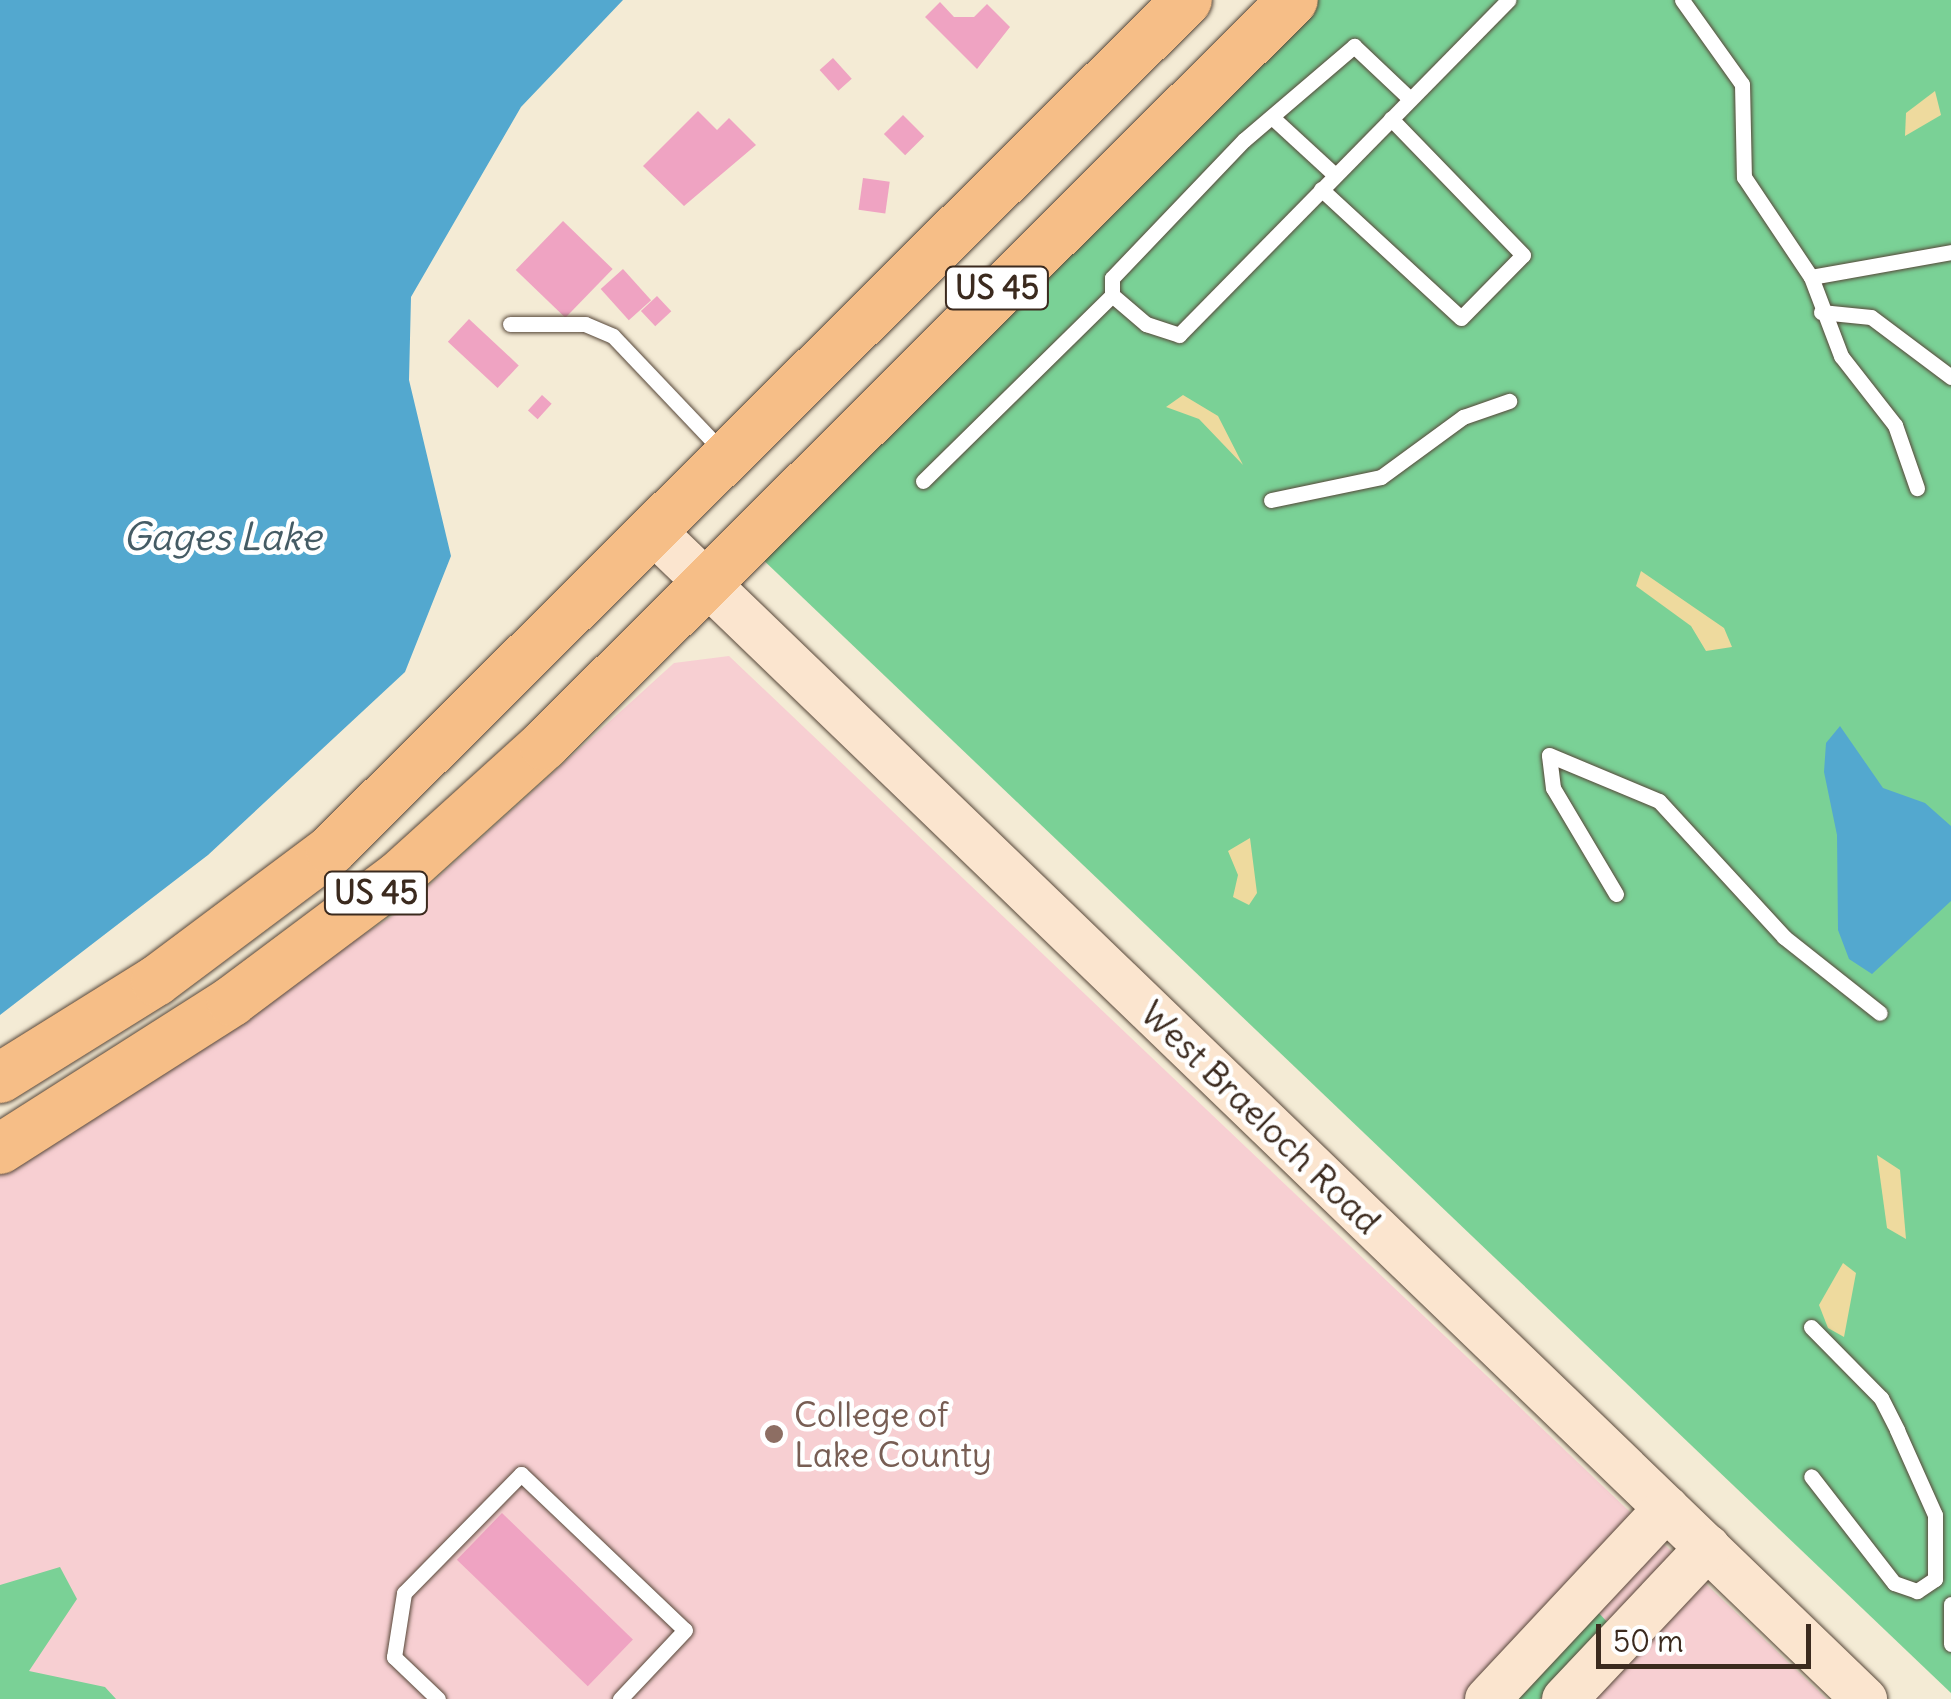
<!DOCTYPE html>
<style>
body{margin:0}
#map{position:relative;width:1951px;height:1699px;overflow:hidden;background:#f4ebd5;font-family:Delius,sans-serif}
div>[style]{position:absolute}
.built>*{inset:0;background:#f7cfd2}
.green>*{inset:0;background:#7ad196}
.sand>*{inset:0;background:#eeda9e}
.water>*{inset:0;background:#53a8cf}
.building>*{inset:0;background:#efa3c2;transform-origin:0 0}
.roads{filter:drop-shadow(0 0 2px #574739) drop-shadow(0 0 2px #574739)}
.lane>*{height:15px;margin:-7.5px;padding:0 7.5px;transform-origin:7.5px;border-radius:7.5px;background:#fff}
.secondary>*{height:45px;margin:-22.5px;padding:0 22.5px;transform-origin:22.5px;border-radius:22.5px;background:#fbe5cf}
.primary>*{height:50px;margin:-25px;padding:0 25px;transform-origin:25px;border-radius:25px;background:#f6be87}
.dots>*{width:28px;height:28px;translate:-50% -50%;box-sizing:border-box;border:5px solid #fff;border-radius:50%}
span{translate:-50% -50%;white-space:nowrap;text-align:center;line-height:1.15;-webkit-text-stroke:9px #fff;paint-order:stroke}
.shield-label span{padding:2px 8px;background:#fff;border:2px solid;border-radius:8px;-webkit-text-stroke-width:0}
.shield-label{font-size:32px;color:#3b2a1e;font-weight:700}
.street-label{font-size:35px;color:#3b2a1e}
.education-label{font-size:35px;color:#785e54}
.left{translate:0 -50%;text-align:left}
.water-label{font-size:38px;color:#455c65;font-style:italic}
.scale{position:absolute;left:1596px;top:1624px;width:215px;height:45px;box-sizing:border-box;border:5px solid #3b2a1e;border-top:0;padding-left:12px;font-size:30px;line-height:35px;white-space:nowrap;color:#3b2a1e;-webkit-text-stroke:8px #fff;paint-order:stroke}
</style>
<div id="map">
<div class="built">
<i style="clip-path:polygon(729px 656px,1827px 1699px,0 1699px,0 1169px,403px 909px,674px 663px)"></i>
</div>
<div class="green">
<i style="clip-path:polygon(1308px 0,1951px 0,1951px 1693px,757px 554px)"></i>
<i style="clip-path:polygon(60px 1567px,77px 1599px,29px 1671px,105px 1687px,116px 1699px,0 1699px,0 1585px)"></i>
<i style="clip-path:polygon(1596px 1610px,1610px 1625px,1540px 1699px,1511px 1699px)"></i>
</div>
<div class="sand">
<i style="clip-path:polygon(1935px 91px,1941px 115px,1905px 136px,1906px 113px)"></i>
<i style="clip-path:polygon(1183px 395px,1218px 416px,1243px 465px,1199px 419px,1166px 407px)"></i>
<i style="clip-path:polygon(1641px 571px,1724px 628px,1732px 647px,1706px 651px,1691px 626px,1636px 586px)"></i>
<i style="clip-path:polygon(1250px 838px,1257px 893px,1249px 905px,1233px 897px,1238px 875px,1228px 851px)"></i>
<i style="clip-path:polygon(1877px 1155px,1900px 1170px,1906px 1239px,1887px 1228px)"></i>
<i style="clip-path:polygon(1843px 1263px,1856px 1273px,1844px 1337px,1828px 1328px,1819px 1305px)"></i>
</div>
<div class="water">
<i style="clip-path:polygon(0 0,623px 0,521px 107px,411px 297px,409px 380px,451px 556px,405px 672px,208px 855px,0 1015px)"></i>
<i style="clip-path:polygon(1840px 726px,1883px 788px,1925px 803px,1951px 826px,1951px 901px,1872px 974px,1849px 959px,1838px 930px,1837px 835px,1824px 772px,1826px 743px)"></i>
</div>
<div class="building">
<i style="clip-path:polygon(940px 2px,954px 17px,974px 17px,987px 4px,1010px 27px,977px 69px,925px 17px)"></i>
<i style="left:833px;top:58px;width:28px;height:18px;rotate:48deg"></i>
<i style="clip-path:polygon(698px 111px,717px 130px,729px 118px,756px 145px,684px 206px,643px 166px)"></i>
<i style="left:903px;top:115px;width:30px;height:27px;rotate:45deg"></i>
<i style="left:863px;top:178px;width:27px;height:32px;rotate:8deg"></i>
<i style="left:563px;top:221px;width:69px;height:68px;rotate:44deg"></i>
<i style="left:623px;top:269px;width:42px;height:30px;rotate:48deg"></i>
<i style="left:657px;top:296px;width:21px;height:22px;rotate:47deg"></i>
<i style="left:469px;top:319px;width:68px;height:31px;rotate:43deg"></i>
<i style="left:542px;top:395px;width:13px;height:21px;rotate:42deg"></i>
<i style="left:502px;top:1513px;width:182px;height:65px;rotate:44deg"></i>
</div>
<div class="roads">
<div class="lane">
<i style="left:1682px;top:0;width:103px;rotate:54.5deg"></i>
<i style="left:1742px;top:84px;width:93px;rotate:88.8deg"></i>
<i style="left:1744px;top:177px;width:120px;rotate:56.2deg"></i>
<i style="left:1811px;top:277px;width:85px;rotate:69.2deg"></i>
<i style="left:1841px;top:356px;width:88px;rotate:52deg"></i>
<i style="left:1895px;top:425px;width:67px;rotate:70.8deg"></i>
<i style="left:1273px;top:118px;width:84px;rotate:42.6deg"></i>
<i style="left:1321px;top:189px;width:190px;rotate:42.7deg"></i>
<i style="left:1461px;top:318px;width:88px;rotate:-45.5deg"></i>
<i style="left:1523px;top:255px;width:190px;rotate:-134.1deg"></i>
<i style="left:1811px;top:277px;width:142px;rotate:-10.1deg"></i>
<i style="left:1112px;top:295px;width:17px;rotate:-90deg"></i>
<i style="left:1112px;top:278px;width:191px;rotate:-46.3deg"></i>
<i style="left:1244px;top:140px;width:145px;rotate:-40.5deg"></i>
<i style="left:1354px;top:46px;width:77px;rotate:43.4deg"></i>
<i style="left:1821px;top:312px;width:50px;rotate:5.7deg"></i>
<i style="left:1871px;top:317px;width:100px;rotate:36.9deg"></i>
<i style="left:510px;top:324px;width:75px"></i>
<i style="left:585px;top:324px;width:30px;rotate:23deg"></i>
<i style="left:613px;top:336px;width:157px;rotate:46.5deg"></i>
<i style="left:923px;top:481px;width:265px;rotate:-44.5deg"></i>
<i style="left:1112px;top:295px;width:45px;rotate:40.5deg"></i>
<i style="left:1146px;top:324px;width:35px;rotate:18deg"></i>
<i style="left:1179px;top:335px;width:470px;rotate:-45.5deg"></i>
<i style="left:1271px;top:500px;width:112px;rotate:-11.8deg"></i>
<i style="left:1381px;top:477px;width:102px;rotate:-36.2deg"></i>
<i style="left:1463px;top:417px;width:49px;rotate:-19.2deg"></i>
<i style="left:1616px;top:894px;width:123px;rotate:-120.7deg"></i>
<i style="left:1553px;top:788px;width:33px;rotate:-97deg"></i>
<i style="left:1549px;top:755px;width:119px;rotate:22.7deg"></i>
<i style="left:1659px;top:801px;width:185px;rotate:47.4deg"></i>
<i style="left:1784px;top:937px;width:122px;rotate:38.4deg"></i>
<i style="left:1811px;top:1327px;width:100px;rotate:45.4deg"></i>
<i style="left:1881px;top:1398px;width:36px;rotate:63deg"></i>
<i style="left:1897px;top:1430px;width:93px;rotate:65.9deg"></i>
<i style="left:1935px;top:1515px;width:64px;rotate:90deg"></i>
<i style="left:1935px;top:1579px;width:22px;rotate:146deg"></i>
<i style="left:1917px;top:1591px;width:24px;rotate:-161deg"></i>
<i style="left:1894px;top:1583px;width:135px;rotate:-127.8deg"></i>
<i style="left:1951px;top:1604px;width:40px;rotate:90deg"></i>
<i style="left:438px;top:1699px;width:61px;rotate:-136.3deg"></i>
<i style="left:394px;top:1657px;width:65px;rotate:-81.1deg"></i>
<i style="left:404px;top:1593px;width:167px;rotate:-45.5deg"></i>
<i style="left:521px;top:1474px;width:226px;rotate:43.6deg"></i>
<i style="left:685px;top:1630px;width:95px;rotate:133.3deg"></i>
</div>
<div class="secondary">
<i style="left:657px;top:535px;width:1677px;rotate:43.96deg"></i>
<i style="left:1487px;top:1699px;width:262px;rotate:-46.9deg"></i>
<i style="left:1564px;top:1699px;width:209px;rotate:-46.7deg"></i>
</div>
<div class="primary">
<i style="left:0;top:1078px;width:184px;rotate:-31.9deg"></i>
<i style="left:156px;top:981px;width:219px;rotate:-36.8deg"></i>
<i style="left:331px;top:850px;width:1206px;rotate:-44.8deg"></i>
<i style="left:0;top:1149px;width:275px;rotate:-32.5deg"></i>
<i style="left:232px;top:1001px;width:207px;rotate:-36.8deg"></i>
<i style="left:398px;top:877px;width:197px;rotate:-42.1deg"></i>
<i style="left:544px;top:745px;width:1056px;rotate:-44.85deg"></i>
</div>
</div>
<div class="dots">
<i style="left:774px;top:1434px;background:#8d6e63"></i>
</div>
<div class="shield-label">
<span style="left:997px;top:288px">US 45</span>
<span style="left:376px;top:893px">US 45</span>
</div>
<div class="street-label">
<span style="left:1261px;top:1117px;rotate:44deg">West Braeloch Road</span>
</div>
<div class="education-label">
<span class="left" style="left:794px;top:1434px">College of<br>Lake County</span>
</div>
<div class="water-label">
<span style="left:222px;top:537px">Gages Lake</span>
</div>
<div class="scale">50 m</div>
</div>
